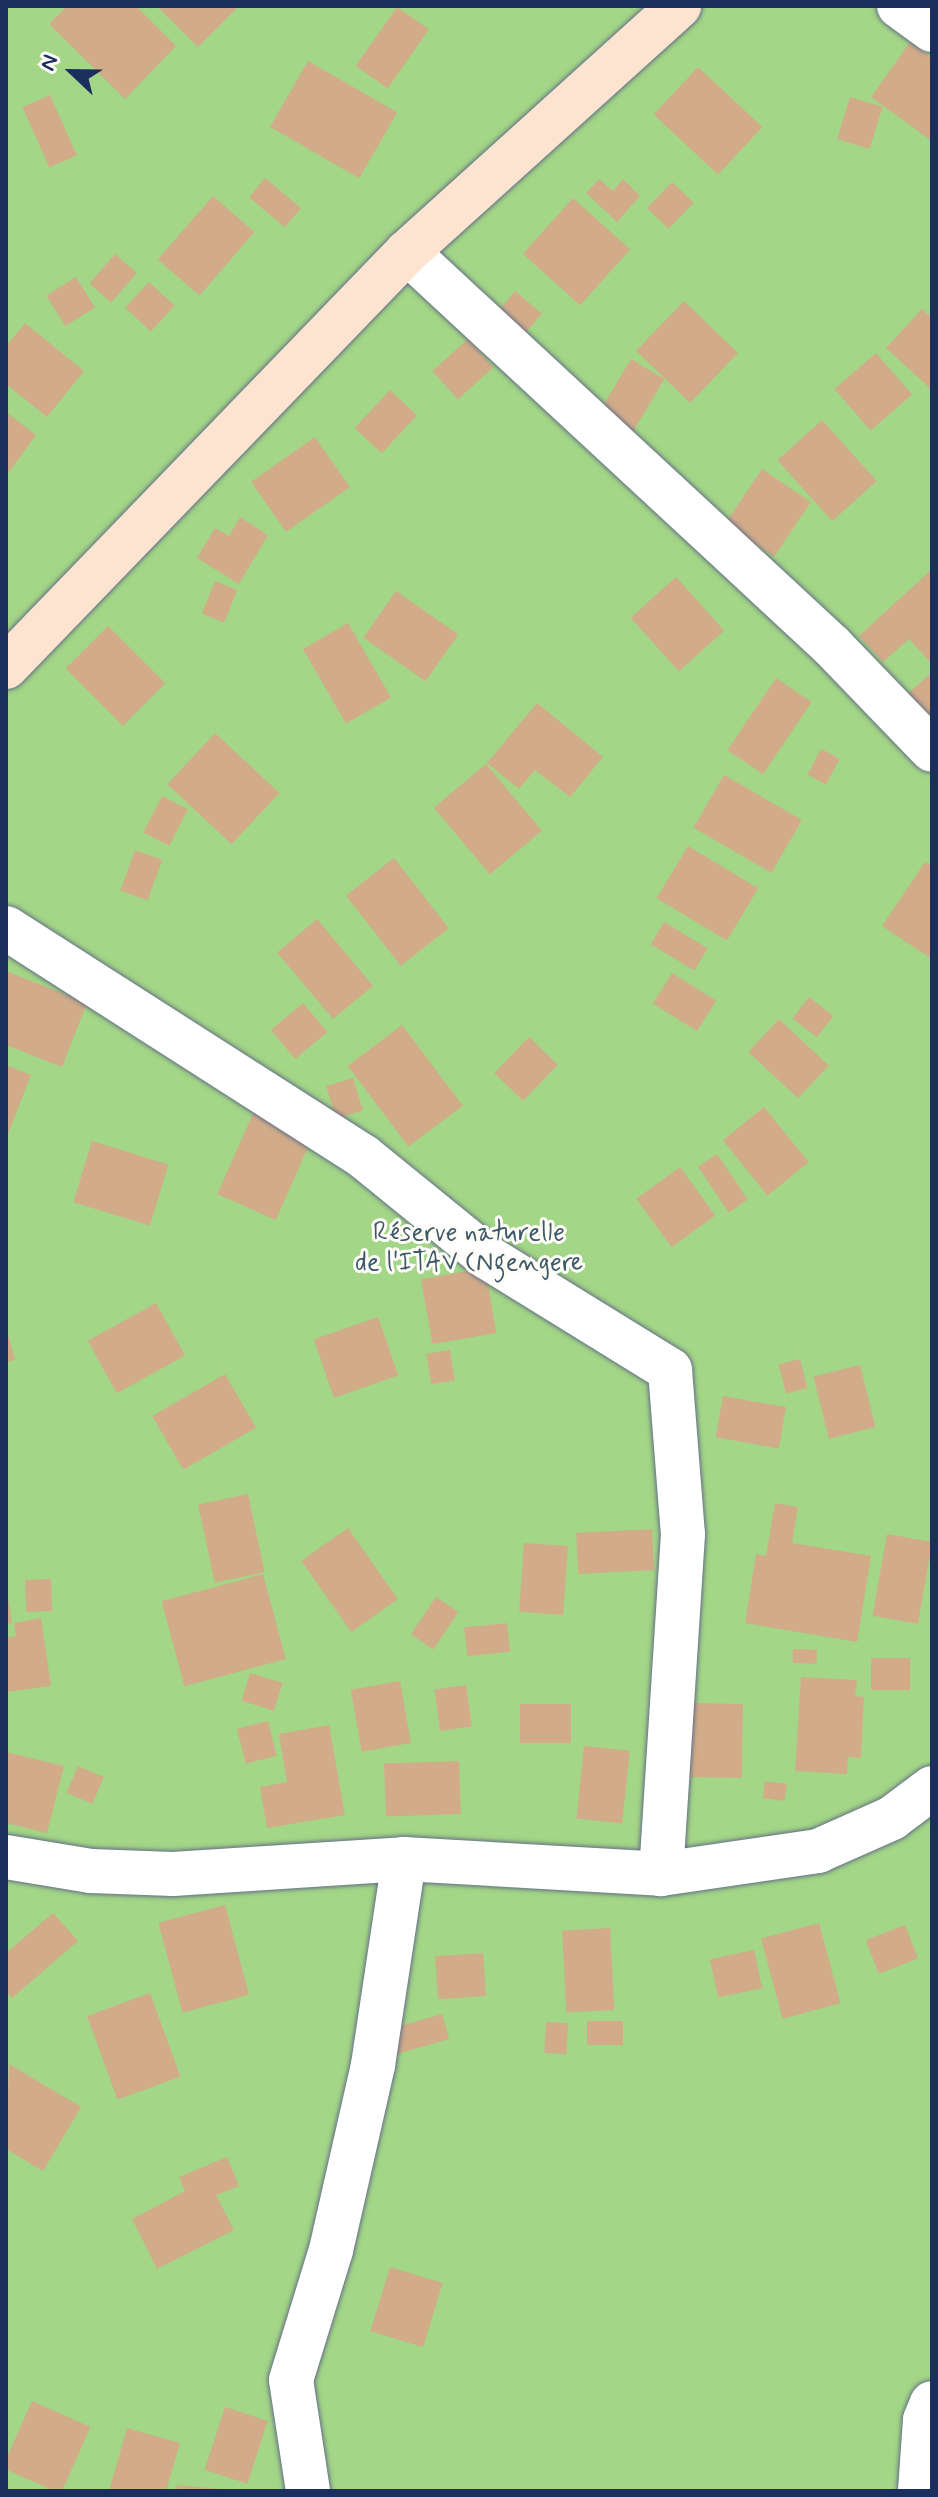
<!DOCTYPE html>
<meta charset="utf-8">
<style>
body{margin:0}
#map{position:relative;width:938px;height:2497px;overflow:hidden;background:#efe9cf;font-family:Mynerve,sans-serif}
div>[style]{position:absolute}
.green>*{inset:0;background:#a3d686;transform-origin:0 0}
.building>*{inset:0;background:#d2ac89;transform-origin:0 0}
.roads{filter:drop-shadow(0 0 2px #657086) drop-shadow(0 0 2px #657086)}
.street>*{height:44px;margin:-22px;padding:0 22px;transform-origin:22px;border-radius:22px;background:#fff}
.secondary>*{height:44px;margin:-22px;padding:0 22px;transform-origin:22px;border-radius:22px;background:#fde4d1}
span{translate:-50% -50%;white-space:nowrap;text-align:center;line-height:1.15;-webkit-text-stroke:6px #fdfcf7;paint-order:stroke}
.park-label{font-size:26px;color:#3d5968}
.frame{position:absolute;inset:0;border:8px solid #1b2f5e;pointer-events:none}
.north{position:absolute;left:32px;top:32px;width:80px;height:80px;-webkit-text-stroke:6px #fdfcf7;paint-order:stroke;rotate:292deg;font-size:22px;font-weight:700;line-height:32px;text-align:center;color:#1b2f5e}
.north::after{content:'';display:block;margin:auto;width:28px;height:36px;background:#1b2f5e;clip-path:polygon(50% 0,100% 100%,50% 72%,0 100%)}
</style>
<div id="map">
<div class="green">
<i style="left:6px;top:6px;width:926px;height:2485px"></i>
</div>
<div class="building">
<i style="clip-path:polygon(67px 6px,136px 6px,176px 46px,125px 99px,49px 24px)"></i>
<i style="clip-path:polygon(157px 6px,239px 6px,198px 47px)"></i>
<i style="left:397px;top:7px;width:39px;height:72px;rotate:35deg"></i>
<i style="clip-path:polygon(910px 42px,932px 58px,932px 141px,871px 97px)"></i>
<i style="left:308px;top:61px;width:103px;height:76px;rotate:30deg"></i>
<i style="left:698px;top:67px;width:88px;height:65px;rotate:43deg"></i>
<i style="left:50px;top:95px;width:66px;height:30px;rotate:66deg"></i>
<i style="left:850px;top:97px;width:34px;height:44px;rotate:17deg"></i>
<i style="left:265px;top:178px;width:47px;height:25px;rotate:40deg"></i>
<i style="clip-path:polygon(599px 179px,613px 191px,623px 179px,640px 196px,617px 222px,586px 193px)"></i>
<i style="left:672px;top:182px;width:30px;height:36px;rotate:44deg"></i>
<i style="left:213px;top:196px;width:55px;height:84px;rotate:41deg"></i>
<i style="left:573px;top:198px;width:77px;height:75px;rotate:42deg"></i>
<i style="left:115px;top:254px;width:29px;height:39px;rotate:41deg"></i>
<i style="left:76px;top:277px;width:36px;height:35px;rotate:58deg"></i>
<i style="left:149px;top:282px;width:35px;height:35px;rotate:43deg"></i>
<i style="left:515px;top:291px;width:35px;height:34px;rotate:40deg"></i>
<i style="left:684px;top:301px;width:75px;height:69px;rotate:44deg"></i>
<i style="clip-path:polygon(922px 309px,932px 318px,932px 390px,886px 348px)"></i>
<i style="clip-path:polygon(25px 323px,84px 371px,47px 417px,6px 384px,6px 346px)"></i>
<i style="left:468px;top:339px;width:38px;height:48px;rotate:48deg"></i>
<i style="left:876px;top:353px;width:55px;height:55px;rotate:49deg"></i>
<i style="left:631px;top:359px;width:39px;height:60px;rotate:31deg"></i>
<i style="left:390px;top:390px;width:37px;height:52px;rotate:43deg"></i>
<i style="clip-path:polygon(6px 412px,36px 435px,6px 476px)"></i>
<i style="left:822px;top:420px;width:82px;height:60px;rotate:48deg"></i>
<i style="left:315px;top:437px;width:61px;height:78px;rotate:55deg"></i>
<i style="left:762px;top:469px;width:59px;height:66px;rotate:34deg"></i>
<i style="clip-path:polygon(240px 517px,268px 535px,239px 584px,197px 558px,215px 528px,229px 536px)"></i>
<i style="clip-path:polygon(932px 569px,932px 664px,909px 639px,883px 662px,859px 636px)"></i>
<i style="left:676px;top:577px;width:72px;height:61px;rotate:48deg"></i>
<i style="left:215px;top:581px;width:24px;height:35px;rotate:22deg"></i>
<i style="left:396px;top:591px;width:76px;height:57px;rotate:35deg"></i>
<i style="left:348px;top:623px;width:86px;height:52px;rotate:60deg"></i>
<i style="left:108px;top:626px;width:81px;height:60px;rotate:45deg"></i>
<i style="clip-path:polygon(932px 672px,932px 711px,921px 721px,902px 699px)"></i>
<i style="left:776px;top:678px;width:43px;height:87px;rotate:34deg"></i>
<i style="clip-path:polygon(537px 703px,603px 757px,570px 797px,535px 770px,519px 789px,487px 763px)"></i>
<i style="left:215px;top:733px;width:88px;height:70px;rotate:43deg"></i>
<i style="left:821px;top:749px;width:21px;height:29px;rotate:28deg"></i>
<i style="left:486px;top:764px;width:87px;height:68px;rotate:50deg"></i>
<i style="left:724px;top:775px;width:90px;height:61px;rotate:30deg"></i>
<i style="left:162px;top:796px;width:29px;height:41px;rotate:27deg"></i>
<i style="left:688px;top:846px;width:82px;height:61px;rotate:31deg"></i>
<i style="left:135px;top:850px;width:29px;height:43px;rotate:20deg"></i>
<i style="left:394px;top:858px;width:89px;height:61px;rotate:52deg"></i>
<i style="clip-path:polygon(925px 862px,932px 866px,932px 959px,882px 926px)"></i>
<i style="left:317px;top:919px;width:87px;height:52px;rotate:50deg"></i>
<i style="left:664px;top:922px;width:51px;height:26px;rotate:31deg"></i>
<i style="clip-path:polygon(6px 971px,87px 1003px,62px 1067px,6px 1045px)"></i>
<i style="left:672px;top:973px;width:52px;height:36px;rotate:32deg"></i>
<i style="left:809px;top:997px;width:31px;height:27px;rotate:38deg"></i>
<i style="left:303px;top:1003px;width:38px;height:42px;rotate:50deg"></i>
<i style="left:779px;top:1019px;width:68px;height:45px;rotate:43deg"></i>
<i style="left:402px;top:1025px;width:101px;height:68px;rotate:53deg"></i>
<i style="left:529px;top:1037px;width:40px;height:50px;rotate:44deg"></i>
<i style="clip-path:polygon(6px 1065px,31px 1075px,6px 1139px)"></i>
<i style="left:353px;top:1078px;width:34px;height:28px;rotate:73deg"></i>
<i style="left:764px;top:1107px;width:71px;height:53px;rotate:51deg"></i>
<i style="left:255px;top:1109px;width:64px;height:93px;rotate:24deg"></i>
<i style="left:92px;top:1141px;width:80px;height:64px;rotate:17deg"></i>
<i style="left:717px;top:1154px;width:55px;height:23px;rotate:56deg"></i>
<i style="left:680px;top:1167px;width:60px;height:54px;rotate:54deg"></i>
<i style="left:485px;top:1268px;width:66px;height:65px;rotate:80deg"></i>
<i style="left:156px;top:1303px;width:60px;height:78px;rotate:61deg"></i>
<i style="left:378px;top:1317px;width:62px;height:68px;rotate:71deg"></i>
<i style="clip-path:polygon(6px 1327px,15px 1360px,6px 1362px)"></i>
<i style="left:450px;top:1350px;width:31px;height:24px;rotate:81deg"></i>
<i style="left:800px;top:1359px;width:30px;height:22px;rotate:76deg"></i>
<i style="left:860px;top:1365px;width:64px;height:48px;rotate:76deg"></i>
<i style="left:225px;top:1374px;width:62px;height:84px;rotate:60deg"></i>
<i style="left:723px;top:1396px;width:64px;height:42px;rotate:10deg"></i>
<i style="left:248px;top:1494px;width:80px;height:51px;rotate:78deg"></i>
<i style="clip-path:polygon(775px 1503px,798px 1507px,792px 1543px,871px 1556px,857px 1642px,745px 1623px,756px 1554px,766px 1556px)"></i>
<i style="left:348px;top:1528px;width:87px;height:57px;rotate:55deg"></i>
<i style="left:652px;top:1529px;width:41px;height:76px;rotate:87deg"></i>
<i style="left:887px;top:1534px;width:46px;height:83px;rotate:10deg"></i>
<i style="left:524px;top:1543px;width:44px;height:69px;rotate:4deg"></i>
<i style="left:263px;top:1574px;width:88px;height:105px;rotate:75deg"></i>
<i style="left:51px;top:1579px;width:32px;height:26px;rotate:88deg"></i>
<i style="clip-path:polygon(6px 1586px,12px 1623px,6px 1624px)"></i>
<i style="left:436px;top:1597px;width:27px;height:45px;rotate:34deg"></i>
<i style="clip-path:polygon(41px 1618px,51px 1686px,6px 1692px,6px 1638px,16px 1636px,14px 1623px)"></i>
<i style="left:507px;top:1623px;width:29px;height:43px;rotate:84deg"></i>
<i style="left:793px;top:1649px;width:24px;height:14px;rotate:2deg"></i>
<i style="left:910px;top:1658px;width:32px;height:39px;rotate:90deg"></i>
<i style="left:250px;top:1673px;width:34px;height:29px;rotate:17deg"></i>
<i style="clip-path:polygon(801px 1677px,857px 1680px,855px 1696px,864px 1697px,861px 1758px,848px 1757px,847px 1774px,795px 1771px)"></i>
<i style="left:400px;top:1681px;width:63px;height:50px;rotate:80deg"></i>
<i style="left:466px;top:1685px;width:42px;height:32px;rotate:82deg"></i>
<i style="left:688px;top:1703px;width:55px;height:74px;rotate:1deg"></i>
<i style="left:571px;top:1704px;width:39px;height:51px;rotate:90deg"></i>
<i style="left:268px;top:1721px;width:36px;height:32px;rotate:76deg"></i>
<i style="clip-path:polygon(329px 1725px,345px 1815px,267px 1828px,260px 1787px,287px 1782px,279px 1734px)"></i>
<i style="left:584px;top:1746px;width:46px;height:73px;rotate:6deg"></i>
<i style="clip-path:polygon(6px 1752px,64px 1766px,47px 1833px,6px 1823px)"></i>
<i style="left:459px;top:1761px;width:53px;height:75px;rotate:88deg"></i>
<i style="left:78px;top:1766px;width:28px;height:29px;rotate:23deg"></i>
<i style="left:765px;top:1781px;width:22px;height:17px;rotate:8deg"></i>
<i style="left:225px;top:1905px;width:93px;height:69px;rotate:75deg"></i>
<i style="clip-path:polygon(53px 1913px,78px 1941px,12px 1998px,6px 1991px,6px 1953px)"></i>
<i style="left:819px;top:1923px;width:83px;height:60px;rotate:75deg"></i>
<i style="left:905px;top:1925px;width:36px;height:42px;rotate:69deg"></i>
<i style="left:610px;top:1928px;width:82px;height:48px;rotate:87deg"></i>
<i style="left:754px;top:1950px;width:39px;height:45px;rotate:78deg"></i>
<i style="left:483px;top:1953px;width:43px;height:48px;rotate:86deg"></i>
<i style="left:150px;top:1993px;width:89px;height:67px;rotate:70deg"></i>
<i style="left:442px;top:2014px;width:26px;height:56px;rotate:74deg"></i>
<i style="left:587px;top:2021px;width:36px;height:24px"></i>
<i style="left:546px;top:2022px;width:22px;height:31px;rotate:3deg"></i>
<i style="clip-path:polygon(9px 2064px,81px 2107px,43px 2171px,6px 2149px)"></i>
<i style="clip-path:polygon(227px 2157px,239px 2186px,216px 2195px,234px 2230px,157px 2269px,132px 2219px,185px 2191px,179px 2177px)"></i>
<i style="left:390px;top:2267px;width:55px;height:67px;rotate:17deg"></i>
<i style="left:32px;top:2401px;width:64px;height:73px;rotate:24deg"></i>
<i style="left:225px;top:2407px;width:45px;height:66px;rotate:18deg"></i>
<i style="clip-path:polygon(127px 2428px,180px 2443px,166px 2491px,109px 2491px)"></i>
<i style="clip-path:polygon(177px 2485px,222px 2489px,222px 2491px,176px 2491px)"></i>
</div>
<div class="roads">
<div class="street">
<i style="left:899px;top:6px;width:41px;rotate:36deg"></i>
<i style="left:407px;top:252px;width:580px;rotate:42.83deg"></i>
<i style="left:832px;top:646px;width:144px;rotate:46.1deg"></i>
<i style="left:6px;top:928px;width:425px;rotate:32.6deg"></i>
<i style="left:364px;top:1157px;width:159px;rotate:39.1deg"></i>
<i style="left:487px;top:1257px;width:215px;rotate:31.7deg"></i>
<i style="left:670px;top:1370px;width:165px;rotate:85.5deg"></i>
<i style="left:683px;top:1534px;width:341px;rotate:93.7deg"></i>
<i style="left:6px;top:1857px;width:86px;rotate:9.4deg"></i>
<i style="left:91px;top:1871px;width:82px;rotate:2.1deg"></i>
<i style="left:173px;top:1874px;width:231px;rotate:-3.7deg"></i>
<i style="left:404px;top:1859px;width:257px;rotate:3.3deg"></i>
<i style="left:661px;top:1874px;width:159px;rotate:-8.3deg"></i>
<i style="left:818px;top:1851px;width:81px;rotate:-24deg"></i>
<i style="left:892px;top:1818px;width:50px;rotate:-36.9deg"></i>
<i style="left:308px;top:2491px;width:112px;rotate:-98.7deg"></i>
<i style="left:291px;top:2380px;width:136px;rotate:-72.9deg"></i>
<i style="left:331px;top:2250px;width:190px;rotate:-77.2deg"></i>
<i style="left:373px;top:2065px;width:208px;rotate:-81.4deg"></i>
<i style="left:920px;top:2491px;width:71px;rotate:-86deg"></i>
<i style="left:925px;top:2420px;width:18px;rotate:-68deg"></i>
</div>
<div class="secondary">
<i style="left:6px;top:667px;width:577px;rotate:-45.98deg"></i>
<i style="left:407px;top:252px;width:367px;rotate:-42.1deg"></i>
</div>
</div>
<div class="park-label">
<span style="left:469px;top:1249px">Réserve naturelle<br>de l'ITAV (Ngengere</span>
</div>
<div class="frame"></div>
<div class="north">N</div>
</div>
